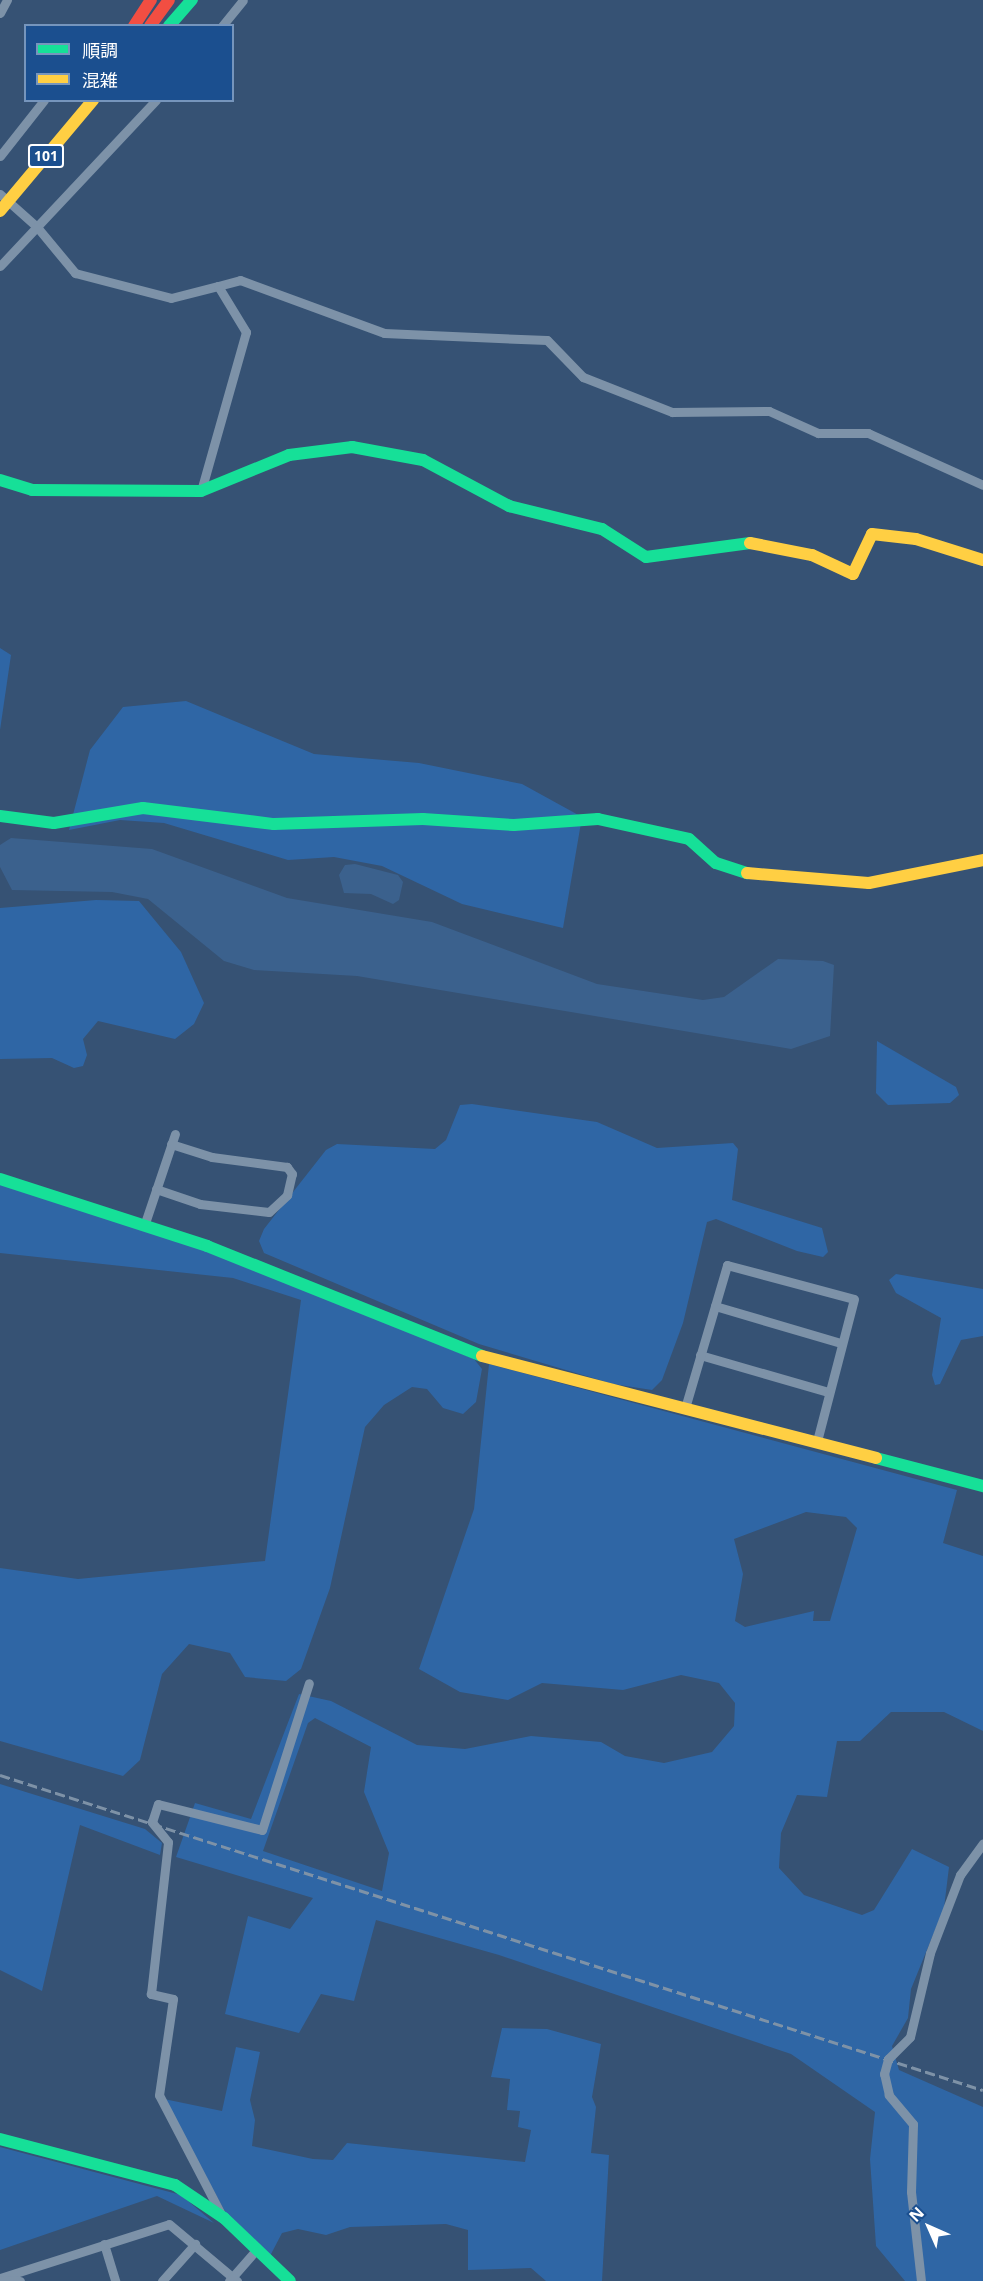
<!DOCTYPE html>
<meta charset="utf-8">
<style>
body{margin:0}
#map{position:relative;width:983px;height:2281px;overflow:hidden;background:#365274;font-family:"Noto Sans","Noto Sans JP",sans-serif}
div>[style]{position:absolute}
.green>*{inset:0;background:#2f66a5}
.water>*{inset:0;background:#3b618d}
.street>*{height:9px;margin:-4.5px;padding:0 4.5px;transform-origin:4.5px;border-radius:4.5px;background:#7d92a8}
.fast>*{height:12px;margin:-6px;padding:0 6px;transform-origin:6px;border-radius:6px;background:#16e098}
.slow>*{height:12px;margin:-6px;padding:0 6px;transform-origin:6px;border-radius:6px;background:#ffcf43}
.jam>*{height:12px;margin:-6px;padding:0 6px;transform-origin:6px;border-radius:6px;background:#f24e42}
.rail>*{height:3px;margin-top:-1.5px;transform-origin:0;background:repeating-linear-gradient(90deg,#7e92a7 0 10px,transparent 0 14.5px)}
span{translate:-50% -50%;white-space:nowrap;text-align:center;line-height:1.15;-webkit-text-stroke:4.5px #1b4f8f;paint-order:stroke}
.shield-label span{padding:2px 4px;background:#1b4f8f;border:2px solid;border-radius:4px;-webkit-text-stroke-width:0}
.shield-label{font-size:14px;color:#fff;font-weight:700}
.legend{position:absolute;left:24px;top:24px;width:210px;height:78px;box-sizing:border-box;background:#1b4f8f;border:2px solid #7695bc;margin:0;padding:8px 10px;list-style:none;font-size:18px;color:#fff}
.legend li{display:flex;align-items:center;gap:12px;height:30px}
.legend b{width:30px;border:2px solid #7695bc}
.north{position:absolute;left:899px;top:2197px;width:60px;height:60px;-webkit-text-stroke:4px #1b4f8f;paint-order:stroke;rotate:315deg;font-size:16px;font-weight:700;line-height:24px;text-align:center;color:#fff}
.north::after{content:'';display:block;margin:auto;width:21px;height:27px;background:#fff;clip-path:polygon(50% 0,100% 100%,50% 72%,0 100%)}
</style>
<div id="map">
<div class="green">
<i style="clip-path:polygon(0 648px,11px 655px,0 730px)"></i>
<i style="clip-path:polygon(186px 701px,314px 754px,419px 763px,522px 784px,582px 817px,563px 928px,462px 904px,382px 866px,334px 857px,288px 860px,164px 823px,120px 820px,69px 830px,90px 750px,123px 707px)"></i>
<i style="clip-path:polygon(96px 900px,139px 901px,181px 952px,204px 1003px,194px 1024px,175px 1039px,98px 1021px,83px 1039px,87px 1055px,83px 1066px,74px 1068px,52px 1058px,0 1059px,0 908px)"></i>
<i style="clip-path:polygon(877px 1041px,956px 1087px,959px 1095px,950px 1103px,888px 1105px,876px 1093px)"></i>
<i style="clip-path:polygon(472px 1104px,597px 1122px,657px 1148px,733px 1143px,738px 1149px,732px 1200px,822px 1228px,828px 1252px,823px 1257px,797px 1251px,716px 1219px,707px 1222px,683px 1323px,662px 1380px,652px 1390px,613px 1384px,479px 1344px,264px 1253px,259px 1241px,264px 1229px,326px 1150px,337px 1144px,435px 1149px,446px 1140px,460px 1105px)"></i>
<i style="clip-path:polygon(0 1184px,138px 1226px,289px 1282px,474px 1359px,482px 1369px,476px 1402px,463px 1414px,443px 1408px,427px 1389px,412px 1387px,384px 1405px,365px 1427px,330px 1588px,301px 1669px,286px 1681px,245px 1677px,230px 1653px,189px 1644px,162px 1674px,140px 1760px,123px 1776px,0 1741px,0 1568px,78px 1579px,265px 1561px,301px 1300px,233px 1278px,0 1253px)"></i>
<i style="clip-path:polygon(896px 1274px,983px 1289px,983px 1336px,961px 1340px,940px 1384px,935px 1385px,932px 1375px,941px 1318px,896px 1293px,889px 1280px)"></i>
<i style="clip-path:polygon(evenodd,489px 1364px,957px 1490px,943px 1543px,983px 1556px,983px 1731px,944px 1712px,891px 1712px,860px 1741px,837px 1741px,827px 1797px,797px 1795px,781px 1833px,779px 1868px,804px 1895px,862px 1915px,874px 1910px,912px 1849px,949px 1867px,944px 1908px,911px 1989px,908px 2018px,892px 2046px,899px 2070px,983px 2107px,983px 2281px,905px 2281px,876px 2246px,870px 2159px,875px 2112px,791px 2054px,499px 1955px,376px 1920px,354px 2001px,321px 1994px,299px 2033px,225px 2014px,248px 1916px,290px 1929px,313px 1898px,176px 1857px,195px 1803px,251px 1819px,299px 1694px,331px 1701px,417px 1745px,465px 1749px,531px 1736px,601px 1742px,625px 1756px,664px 1763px,712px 1752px,734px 1726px,735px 1703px,719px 1683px,681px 1675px,623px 1690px,542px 1683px,508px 1700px,460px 1692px,419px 1669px,474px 1509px,489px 1364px,806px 1512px,846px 1517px,857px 1528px,830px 1621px,813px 1621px,814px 1611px,745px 1627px,735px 1621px,743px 1574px,734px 1539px,806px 1512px,489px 1364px,315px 1718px,371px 1747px,364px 1792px,389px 1853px,382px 1891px,263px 1851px,308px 1723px,315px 1718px)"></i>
<i style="clip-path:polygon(0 1784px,145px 1829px,162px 1843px,160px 1855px,80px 1825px,42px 1991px,0 1970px)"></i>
<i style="clip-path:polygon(502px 2028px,547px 2029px,601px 2044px,592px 2097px,596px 2107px,591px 2153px,609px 2155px,602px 2281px,546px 2281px,531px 2268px,468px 2270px,468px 2230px,446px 2224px,350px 2227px,326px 2235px,298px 2229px,282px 2233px,270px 2256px,228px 2217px,164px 2099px,222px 2111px,236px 2047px,260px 2052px,250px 2100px,255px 2120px,252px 2146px,313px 2159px,333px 2160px,347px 2143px,525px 2162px,531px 2130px,518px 2127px,520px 2111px,507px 2110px,510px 2079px,491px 2077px)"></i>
<i style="clip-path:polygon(0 2147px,181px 2195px,214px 2223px,157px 2196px,0 2250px)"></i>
</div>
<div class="water">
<i style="clip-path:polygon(11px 838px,152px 849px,287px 898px,432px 922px,597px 984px,703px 1000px,724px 997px,778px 959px,823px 961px,834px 965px,830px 1036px,791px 1049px,357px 976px,254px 970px,224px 961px,148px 899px,112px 892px,12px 890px,0 867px,0 845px)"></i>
<i style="clip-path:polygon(355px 864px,398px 875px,403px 882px,399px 900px,393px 904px,371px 894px,344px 893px,339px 875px,345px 865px)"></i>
</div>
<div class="street">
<i style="left:0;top:13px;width:15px;rotate:-62deg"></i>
<i style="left:222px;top:26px;width:33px;rotate:-51deg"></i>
<i style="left:0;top:156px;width:71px;rotate:-51.8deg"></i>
<i style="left:0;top:194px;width:50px;rotate:41.7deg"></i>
<i style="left:37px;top:227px;width:60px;rotate:50.4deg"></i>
<i style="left:75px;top:273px;width:99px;rotate:14.6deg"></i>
<i style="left:171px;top:298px;width:49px;rotate:-14.3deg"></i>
<i style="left:218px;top:286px;width:54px;rotate:58.7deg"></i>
<i style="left:246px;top:332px;width:165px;rotate:105.8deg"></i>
<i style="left:0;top:266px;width:228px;rotate:-46.8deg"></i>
<i style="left:218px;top:286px;width:23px;rotate:-15deg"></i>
<i style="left:240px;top:280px;width:153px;rotate:20.2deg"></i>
<i style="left:384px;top:333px;width:163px;rotate:2.5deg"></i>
<i style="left:547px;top:340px;width:52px;rotate:45.8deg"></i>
<i style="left:583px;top:377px;width:96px;rotate:21.5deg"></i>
<i style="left:672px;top:412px;width:97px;rotate:-0.6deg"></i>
<i style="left:769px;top:411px;width:54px;rotate:24.2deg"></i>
<i style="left:818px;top:433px;width:50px"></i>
<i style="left:868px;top:433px;width:126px;rotate:24.3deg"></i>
<i style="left:156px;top:1189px;width:46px;rotate:18.8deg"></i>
<i style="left:200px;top:1204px;width:69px;rotate:6.6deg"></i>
<i style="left:269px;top:1212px;width:25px;rotate:-43deg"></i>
<i style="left:287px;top:1195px;width:22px;rotate:-77deg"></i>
<i style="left:292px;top:1174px;width:9px;rotate:-126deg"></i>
<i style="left:287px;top:1167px;width:76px;rotate:-172.4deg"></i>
<i style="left:212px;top:1157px;width:43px;rotate:-162.4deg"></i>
<i style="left:145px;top:1223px;width:94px;rotate:-71.4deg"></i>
<i style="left:715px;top:1306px;width:131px;rotate:16.4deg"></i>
<i style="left:700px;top:1355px;width:133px;rotate:16.1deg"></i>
<i style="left:685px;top:1408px;width:149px;rotate:-73.6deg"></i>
<i style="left:727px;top:1265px;width:131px;rotate:15deg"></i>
<i style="left:854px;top:1299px;width:147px;rotate:104.6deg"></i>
<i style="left:222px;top:2216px;width:136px;rotate:-117.5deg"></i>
<i style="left:159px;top:2095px;width:97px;rotate:-81.7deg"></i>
<i style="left:173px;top:1999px;width:23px;rotate:-167deg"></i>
<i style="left:151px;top:1994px;width:153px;rotate:-83.6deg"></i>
<i style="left:168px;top:1842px;width:26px;rotate:-129deg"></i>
<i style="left:152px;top:1822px;width:19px;rotate:-72deg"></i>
<i style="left:158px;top:1804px;width:107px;rotate:14deg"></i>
<i style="left:262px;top:1830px;width:154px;rotate:-72.3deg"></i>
<i style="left:104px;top:2244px;width:39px;rotate:73deg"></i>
<i style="left:0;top:2278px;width:177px;rotate:-17.7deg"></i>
<i style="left:169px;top:2224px;width:89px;rotate:40deg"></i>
<i style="left:2px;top:2280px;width:18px;rotate:3deg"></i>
<i style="left:162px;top:2281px;width:50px;rotate:-48.3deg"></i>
<i style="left:229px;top:2281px;width:41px;rotate:-48.9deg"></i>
<i style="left:921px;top:2281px;width:90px;rotate:-96.4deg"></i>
<i style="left:911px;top:2192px;width:68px;rotate:-88.3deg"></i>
<i style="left:913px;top:2124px;width:38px;rotate:-130deg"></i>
<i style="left:889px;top:2095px;width:22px;rotate:-103deg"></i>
<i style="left:884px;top:2074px;width:16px;rotate:-75deg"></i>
<i style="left:888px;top:2059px;width:31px;rotate:-45deg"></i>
<i style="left:910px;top:2037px;width:86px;rotate:-76.6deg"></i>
<i style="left:930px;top:1953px;width:84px;rotate:-69deg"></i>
<i style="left:960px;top:1875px;width:39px;rotate:-54deg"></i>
</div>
<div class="fast">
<i style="left:169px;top:26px;width:35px;rotate:-49deg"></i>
<i style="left:0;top:480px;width:34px;rotate:17deg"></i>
<i style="left:32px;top:490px;width:169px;rotate:0.3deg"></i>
<i style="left:201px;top:491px;width:95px;rotate:-22.2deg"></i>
<i style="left:289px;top:455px;width:64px;rotate:-7.2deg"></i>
<i style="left:352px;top:447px;width:72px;rotate:10.4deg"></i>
<i style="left:423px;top:460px;width:98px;rotate:28.1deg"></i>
<i style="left:509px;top:506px;width:96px;rotate:13.9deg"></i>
<i style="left:602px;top:529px;width:52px;rotate:32.5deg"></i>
<i style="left:646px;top:557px;width:105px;rotate:-7.7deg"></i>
<i style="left:0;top:816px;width:54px;rotate:7.4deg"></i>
<i style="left:54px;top:823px;width:90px;rotate:-9.6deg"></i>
<i style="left:143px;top:808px;width:132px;rotate:7deg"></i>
<i style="left:274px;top:824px;width:149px;rotate:-1.9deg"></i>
<i style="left:423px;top:819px;width:91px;rotate:3.8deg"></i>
<i style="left:514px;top:825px;width:84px;rotate:-4.1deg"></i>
<i style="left:598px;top:819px;width:93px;rotate:12.4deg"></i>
<i style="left:689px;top:839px;width:36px;rotate:42deg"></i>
<i style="left:716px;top:863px;width:33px;rotate:18deg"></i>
<i style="left:0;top:1179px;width:218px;rotate:17.9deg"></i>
<i style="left:207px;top:1246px;width:296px;rotate:21.8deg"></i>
<i style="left:876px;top:1458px;width:111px;rotate:14.7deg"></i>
<i style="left:0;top:2139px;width:181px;rotate:14.7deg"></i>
<i style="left:175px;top:2185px;width:59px;rotate:34deg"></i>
<i style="left:224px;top:2218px;width:91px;rotate:43.7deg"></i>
</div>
<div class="slow">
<i style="left:0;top:211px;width:145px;rotate:-50deg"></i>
<i style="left:750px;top:543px;width:63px;rotate:11deg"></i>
<i style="left:812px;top:555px;width:45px;rotate:24.9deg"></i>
<i style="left:853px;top:574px;width:44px;rotate:-64.6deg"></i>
<i style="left:872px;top:534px;width:44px;rotate:6.5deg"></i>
<i style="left:916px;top:539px;width:70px;rotate:17.4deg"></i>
<i style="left:747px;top:873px;width:122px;rotate:4.7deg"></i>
<i style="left:869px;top:883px;width:116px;rotate:-11.4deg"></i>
<i style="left:482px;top:1356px;width:407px;rotate:14.5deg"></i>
</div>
<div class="jam">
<i style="left:134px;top:26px;width:31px;rotate:-57deg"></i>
<i style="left:150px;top:26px;width:32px;rotate:-54deg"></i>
</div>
<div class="rail">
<i style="left:0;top:1775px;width:1032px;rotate:17.77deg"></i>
</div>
<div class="shield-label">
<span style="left:46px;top:156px">101</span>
</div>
<ul class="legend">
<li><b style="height:8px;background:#16e098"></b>順調</li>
<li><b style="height:8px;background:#ffcf43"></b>混雑</li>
</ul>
<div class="north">N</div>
</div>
